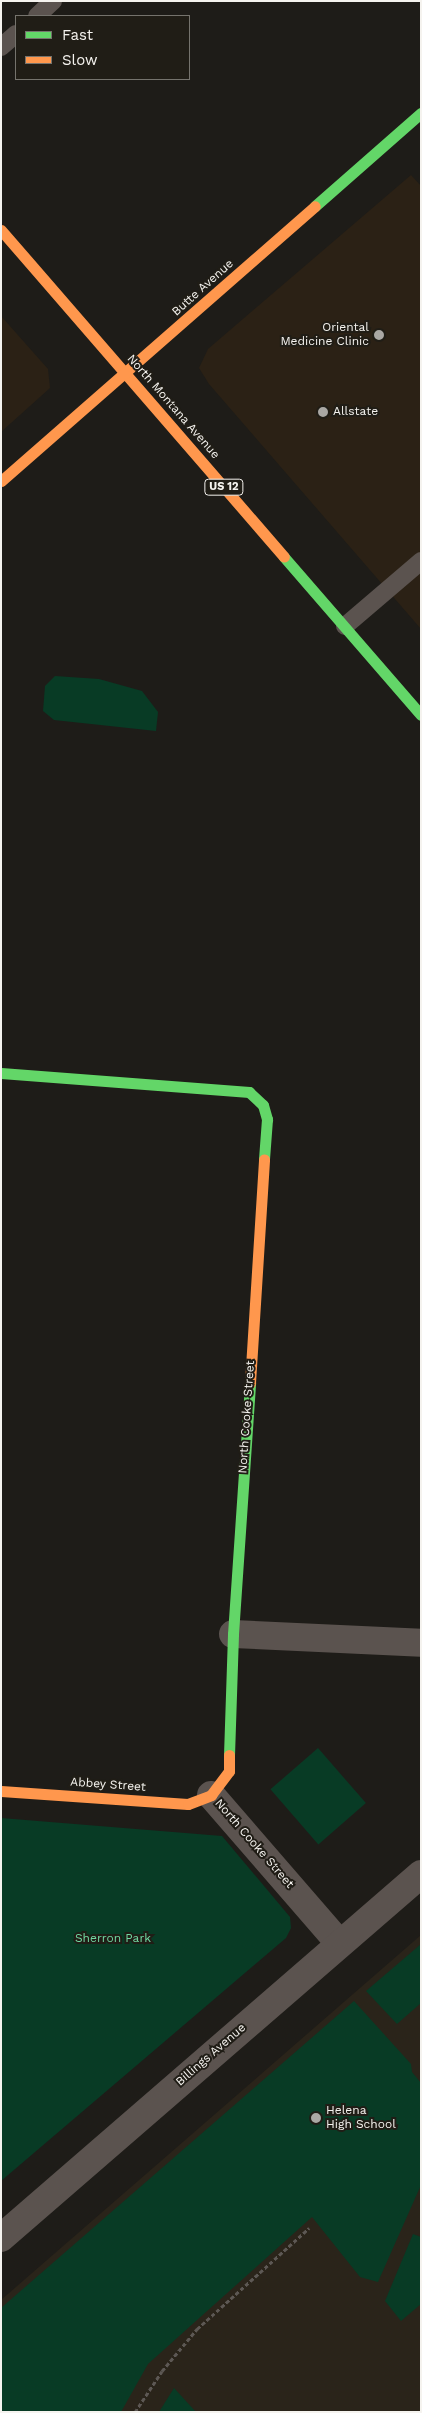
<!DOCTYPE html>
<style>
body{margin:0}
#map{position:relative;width:422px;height:2413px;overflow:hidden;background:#1e1c18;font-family:"Work Sans",sans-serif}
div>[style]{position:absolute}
.commercial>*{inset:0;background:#2b2115}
.built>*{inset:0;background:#2a241a}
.green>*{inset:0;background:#083b25;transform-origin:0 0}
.path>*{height:3px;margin-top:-1.5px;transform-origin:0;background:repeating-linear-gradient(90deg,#5d5854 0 4px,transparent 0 6.5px)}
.lane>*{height:18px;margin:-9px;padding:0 9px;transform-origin:9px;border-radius:9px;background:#5b534f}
.street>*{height:28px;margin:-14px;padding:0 14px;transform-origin:14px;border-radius:14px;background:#5b534f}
.fast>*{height:11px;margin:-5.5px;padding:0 5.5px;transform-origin:5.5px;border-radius:5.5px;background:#63d668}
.slow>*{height:11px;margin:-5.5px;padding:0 5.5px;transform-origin:5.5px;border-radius:5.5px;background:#ff974d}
.dots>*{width:14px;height:14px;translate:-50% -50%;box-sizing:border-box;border:2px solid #201d16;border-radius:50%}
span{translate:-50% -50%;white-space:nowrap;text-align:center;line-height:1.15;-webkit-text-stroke:4px #201d16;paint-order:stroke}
.shield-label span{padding:1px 4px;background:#201d16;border:1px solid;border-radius:4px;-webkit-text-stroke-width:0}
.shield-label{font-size:11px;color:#f5f3ef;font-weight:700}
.street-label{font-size:12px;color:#f5f3ef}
.poi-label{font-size:12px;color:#f5f3ef}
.right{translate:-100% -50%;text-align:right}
.left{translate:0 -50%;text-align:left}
.park-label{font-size:12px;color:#71d8a2}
.frame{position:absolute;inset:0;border:2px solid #f5f3ef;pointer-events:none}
.legend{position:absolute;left:15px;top:15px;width:175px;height:65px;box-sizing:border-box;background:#201d16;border:1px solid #75736d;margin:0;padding:6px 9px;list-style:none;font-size:15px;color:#f5f3ef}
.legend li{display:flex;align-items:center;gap:10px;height:25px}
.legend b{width:25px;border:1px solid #75736d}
</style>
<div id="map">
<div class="commercial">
<i style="clip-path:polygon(411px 175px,421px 186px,421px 629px,209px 384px,199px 368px,208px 349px)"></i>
<i style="clip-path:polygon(1px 316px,48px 369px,50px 388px,1px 432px)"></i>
</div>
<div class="built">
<i style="clip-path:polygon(421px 1935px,421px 2412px,1px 2412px,1px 2300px)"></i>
</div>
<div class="green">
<i style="clip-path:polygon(55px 676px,99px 679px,142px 691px,158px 712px,156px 731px,54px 720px,43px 711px,45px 686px)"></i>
<i style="left:318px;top:1748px;width:73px;height:63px;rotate:49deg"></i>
<i style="clip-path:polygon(1px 1818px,222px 1836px,290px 1917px,291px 1928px,286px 1938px,1px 2181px)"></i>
<i style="clip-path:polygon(421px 1944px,421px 2003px,397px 2024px,366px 1991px)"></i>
<i style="clip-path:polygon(354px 2001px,411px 2064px,412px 2072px,421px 2083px,421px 2185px,378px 2282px,360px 2277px,312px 2217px,148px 2364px,121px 2412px,1px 2412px,1px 2308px)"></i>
<i style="clip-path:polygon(413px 2234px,421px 2237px,421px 2304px,401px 2321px,385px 2301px)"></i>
<i style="clip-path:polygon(174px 2388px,196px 2412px,159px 2412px)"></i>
</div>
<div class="path">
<i style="left:135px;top:2412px;width:49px;rotate:-56.6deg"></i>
<i style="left:162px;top:2371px;width:55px;rotate:-50.2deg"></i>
<i style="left:197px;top:2329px;width:151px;rotate:-42deg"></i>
</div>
<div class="lane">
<i style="left:37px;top:16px;width:22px;rotate:-43deg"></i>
<i style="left:1px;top:47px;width:20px;rotate:-41deg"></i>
<i style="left:345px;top:626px;width:100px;rotate:-40.5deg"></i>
</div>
<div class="street">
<i style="left:233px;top:1634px;width:188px;rotate:2.7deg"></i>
<i style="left:211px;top:1795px;width:196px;rotate:49.1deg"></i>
<i style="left:1px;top:2238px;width:556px;rotate:-40.91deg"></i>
</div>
<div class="fast">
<i style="left:315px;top:206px;width:141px;rotate:-41.3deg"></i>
<i style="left:284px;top:557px;width:209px;rotate:49.1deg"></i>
<i style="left:1px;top:1073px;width:249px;rotate:4.4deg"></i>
<i style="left:249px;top:1092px;width:19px;rotate:43deg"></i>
<i style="left:263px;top:1105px;width:15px;rotate:74deg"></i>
<i style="left:267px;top:1119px;width:40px;rotate:94.3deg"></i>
<i style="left:229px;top:1755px;width:121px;rotate:-88.1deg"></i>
<i style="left:233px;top:1634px;width:252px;rotate:-86.1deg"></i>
</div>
<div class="slow">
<i style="left:1px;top:230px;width:432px;rotate:49.1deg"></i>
<i style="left:1px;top:481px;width:417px;rotate:-41.2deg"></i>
<i style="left:250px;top:1383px;width:224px;rotate:-86.4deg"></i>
<i style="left:1px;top:1791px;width:187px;rotate:4deg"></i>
<i style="left:188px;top:1804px;width:25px;rotate:-21deg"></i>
<i style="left:211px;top:1795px;width:30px;rotate:-53deg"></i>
<i style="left:229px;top:1771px;width:16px;rotate:-90deg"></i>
</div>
<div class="dots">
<i style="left:379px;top:335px;background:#aaa8a4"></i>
<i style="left:323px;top:412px;background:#aaa8a4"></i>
<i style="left:316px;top:2118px;background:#aaa8a4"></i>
</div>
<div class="shield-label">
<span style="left:224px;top:487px">US 12</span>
</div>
<div class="street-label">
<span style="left:203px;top:288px;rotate:-42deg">Butte Avenue</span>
<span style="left:173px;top:407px;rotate:49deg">North Montana Avenue</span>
<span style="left:247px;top:1417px;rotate:-86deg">North Cooke Street</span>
<span style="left:108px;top:1785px;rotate:4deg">Abbey Street</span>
<span style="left:254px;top:1844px;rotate:49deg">North Cooke Street</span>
<span style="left:211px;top:2055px;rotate:-41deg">Billings Avenue</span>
</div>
<div class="poi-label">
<span class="right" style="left:369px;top:335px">Oriental<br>Medicine Clinic</span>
<span class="left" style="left:333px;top:412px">Allstate</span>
<span class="left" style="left:326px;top:2118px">Helena<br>High School</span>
</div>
<div class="park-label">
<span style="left:113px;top:1939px">Sherron Park</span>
</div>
<div class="frame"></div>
<ul class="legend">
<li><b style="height:6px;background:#63d668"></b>Fast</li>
<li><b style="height:6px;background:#ff974d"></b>Slow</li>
</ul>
</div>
